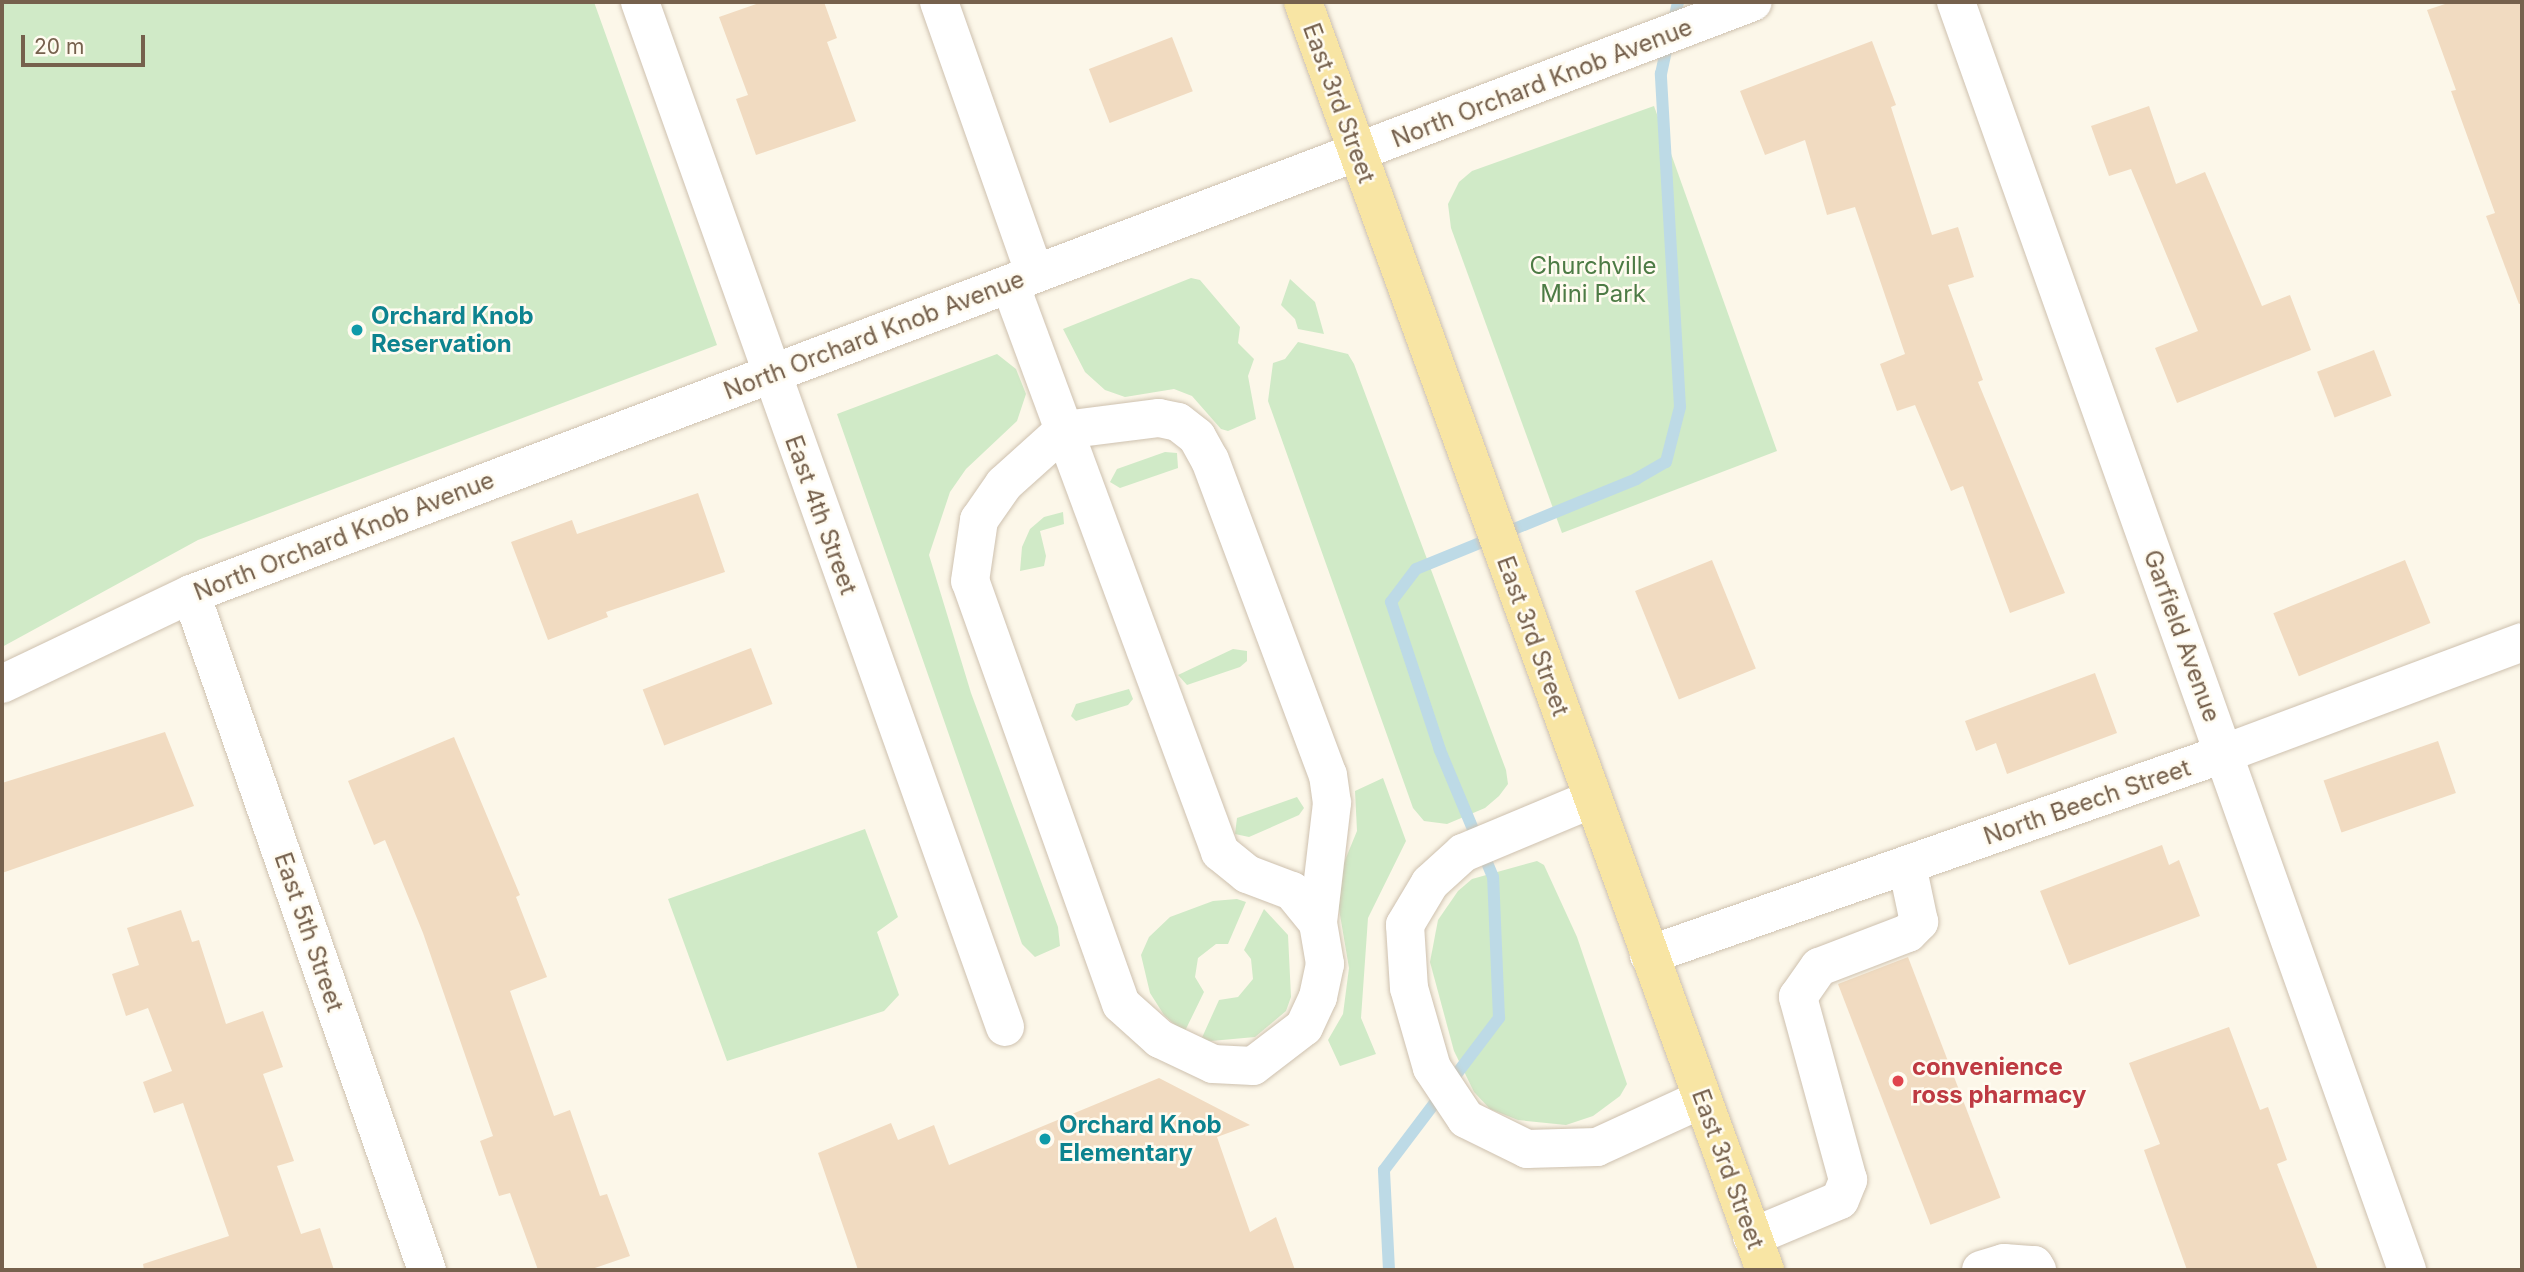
<!DOCTYPE html>
<style>
body{margin:0}
#map{position:relative;width:2524px;height:1272px;overflow:hidden;background:#fcf7e9;font-family:Inter,sans-serif}
div>[style]{position:absolute}
.green>*{inset:0;background:#d0eac7}
.stream>*{height:12px;margin:-6px;padding:0 6px;transform-origin:6px;border-radius:6px;background:#bddae6}
.building>*{inset:0;background:#f1dbc1;transform-origin:0 0}
.roads{filter:drop-shadow(0 0 2px #cec1af) drop-shadow(0 0 2px #cec1af)}
.minor>*{height:38px;margin:-19px;padding:0 19px;transform-origin:19px;border-radius:19px;background:#fff}
.major>*{height:38px;margin:-19px;padding:0 19px;transform-origin:19px;border-radius:19px;background:#f8e5a4}
.dots>*{width:19px;height:19px;translate:-50% -50%;box-sizing:border-box;border:4px solid #fffbf0;border-radius:50%}
span{translate:-50% -50%;white-space:nowrap;text-align:center;line-height:1.15;-webkit-text-stroke:5px #fffbf0;paint-order:stroke}
.street-label{font-size:24px;color:#76614d}
.park-label{font-size:24px;color:#4d7b45}
.culture-label{font-size:24px;color:#0d838f;font-weight:700}
.left{translate:0 -50%;text-align:left}
.health-label{font-size:24px;color:#be3a42;font-weight:700}
.frame{position:absolute;inset:0;border:4px solid #76614d;pointer-events:none}
.scale{position:absolute;left:21px;top:35px;width:124px;height:32px;box-sizing:border-box;border:4px solid #76614d;border-top:0;padding-left:9px;font-size:21px;line-height:24px;white-space:nowrap;color:#76614d;-webkit-text-stroke:5px #fffbf0;paint-order:stroke}
</style>
<div id="map">
<div class="green">
<i style="clip-path:polygon(2px 2px,594px 2px,717px 345px,198px 540px,2px 647px)"></i>
<i style="clip-path:polygon(1654px 106px,1777px 451px,1562px 533px,1451px 228px,1448px 204px,1459px 182px,1472px 171px)"></i>
<i style="clip-path:polygon(1191px 278px,1200px 280px,1240px 327px,1238px 343px,1254px 359px,1248px 376px,1256px 419px,1228px 431px,1221px 429px,1192px 396px,1174px 389px,1125px 397px,1105px 390px,1085px 372px,1063px 329px)"></i>
<i style="clip-path:polygon(1290px 279px,1315px 302px,1324px 334px,1298px 329px,1295px 319px,1281px 305px)"></i>
<i style="clip-path:polygon(1298px 342px,1348px 354px,1354px 364px,1506px 770px,1508px 784px,1499px 796px,1485px 808px,1447px 824px,1424px 821px,1413px 808px,1268px 401px,1273px 363px,1285px 359px)"></i>
<i style="clip-path:polygon(997px 354px,1016px 369px,1026px 394px,1017px 421px,966px 469px,950px 492px,929px 555px,971px 693px,1058px 927px,1060px 946px,1035px 957px,1022px 944px,837px 414px)"></i>
<i style="clip-path:polygon(1165px 452px,1177px 453px,1178px 468px,1120px 488px,1110px 482px,1117px 469px)"></i>
<i style="clip-path:polygon(1063px 512px,1064px 524px,1040px 531px,1046px 556px,1044px 566px,1020px 571px,1022px 547px,1030px 529px,1044px 517px)"></i>
<i style="clip-path:polygon(1233px 649px,1247px 651px,1247px 661px,1240px 667px,1187px 685px,1178px 675px)"></i>
<i style="clip-path:polygon(1129px 689px,1133px 699px,1128px 705px,1076px 721px,1071px 716px,1076px 704px)"></i>
<i style="clip-path:polygon(1383px 778px,1406px 841px,1368px 918px,1361px 1018px,1376px 1054px,1340px 1066px,1328px 1040px,1343px 1014px,1349px 968px,1338px 903px,1343px 865px,1357px 831px,1355px 791px)"></i>
<i style="clip-path:polygon(1297px 797px,1304px 808px,1299px 815px,1249px 837px,1235px 834px,1237px 818px)"></i>
<i style="clip-path:polygon(865px 829px,898px 917px,877px 932px,899px 995px,884px 1011px,727px 1061px,668px 899px)"></i>
<i style="clip-path:polygon(1537px 861px,1544px 865px,1577px 937px,1627px 1084px,1620px 1096px,1593px 1116px,1566px 1125px,1518px 1120px,1490px 1109px,1474px 1092px,1454px 1051px,1430px 962px,1438px 920px,1458px 891px,1472px 879px)"></i>
<i style="clip-path:polygon(1237px 899px,1246px 902px,1228px 944px,1216px 944px,1198px 958px,1195px 977px,1204px 992px,1184px 1033px,1164px 1015px,1150px 993px,1141px 955px,1149px 937px,1170px 917px,1213px 901px)"></i>
<i style="clip-path:polygon(1264px 909px,1288px 935px,1291px 997px,1286px 1011px,1255px 1037px,1200px 1042px,1219px 1000px,1238px 997px,1253px 979px,1251px 959px,1244px 950px)"></i>
</div>
<div class="stream">
<i style="left:1673px;top:24px;width:23px;rotate:-77deg"></i>
<i style="left:1389px;top:1270px;width:100px;rotate:-92.9deg"></i>
<i style="left:1384px;top:1170px;width:191px;rotate:-52.9deg"></i>
<i style="left:1499px;top:1018px;width:141px;rotate:-92.4deg"></i>
<i style="left:1493px;top:877px;width:138px;rotate:-112.7deg"></i>
<i style="left:1440px;top:750px;width:156px;rotate:-108.3deg"></i>
<i style="left:1391px;top:602px;width:41px;rotate:-52.9deg"></i>
<i style="left:1416px;top:569px;width:238px;rotate:-22.2deg"></i>
<i style="left:1636px;top:479px;width:34px;rotate:-30deg"></i>
<i style="left:1666px;top:462px;width:57px;rotate:-75.7deg"></i>
<i style="left:1680px;top:407px;width:334px;rotate:-93.3deg"></i>
<i style="left:1661px;top:74px;width:33px;rotate:-78deg"></i>
</div>
<div class="building">
<i style="clip-path:polygon(762px 2px,824px 2px,837px 38px,827px 42px,856px 121px,756px 155px,736px 99px,748px 95px,719px 17px)"></i>
<i style="clip-path:polygon(2451px 2px,2522px 2px,2522px 303px,2519px 304px,2486px 216px,2495px 213px,2451px 91px,2456px 90px,2427px 10px)"></i>
<i style="left:1172px;top:37px;width:58px;height:89px;rotate:69deg"></i>
<i style="clip-path:polygon(1872px 41px,1896px 105px,1891px 107px,1932px 235px,1958px 227px,1974px 277px,1948px 285px,1983px 380px,1978px 382px,2065px 593px,2010px 613px,1963px 486px,1951px 491px,1915px 405px,1897px 411px,1880px 364px,1905px 354px,1855px 207px,1827px 215px,1805px 140px,1765px 155px,1740px 91px)"></i>
<i style="clip-path:polygon(2149px 106px,2176px 184px,2205px 172px,2262px 306px,2290px 295px,2311px 350px,2177px 403px,2155px 348px,2198px 331px,2131px 169px,2109px 176px,2091px 126px)"></i>
<i style="left:2374px;top:350px;width:49px;height:61px;rotate:69deg"></i>
<i style="clip-path:polygon(698px 493px,725px 572px,606px 612px,608px 617px,548px 640px,511px 542px,572px 520px,577px 534px)"></i>
<i style="left:1712px;top:560px;width:117px;height:83px;rotate:68deg"></i>
<i style="left:2405px;top:560px;width:68px;height:142px;rotate:68deg"></i>
<i style="left:751px;top:648px;width:60px;height:116px;rotate:69deg"></i>
<i style="clip-path:polygon(2095px 673px,2117px 733px,2007px 774px,1996px 743px,1976px 751px,1965px 721px)"></i>
<i style="clip-path:polygon(165px 732px,194px 806px,2px 873px,2px 783px)"></i>
<i style="clip-path:polygon(454px 737px,520px 895px,516px 897px,547px 977px,510px 991px,554px 1116px,570px 1110px,600px 1196px,607px 1194px,630px 1256px,589px 1270px,538px 1270px,510px 1193px,499px 1196px,480px 1141px,493px 1136px,423px 933px,385px 840px,374px 845px,348px 781px)"></i>
<i style="left:2438px;top:741px;width:55px;height:121px;rotate:71deg"></i>
<i style="clip-path:polygon(2162px 845px,2169px 865px,2179px 860px,2200px 916px,2069px 965px,2040px 891px)"></i>
<i style="clip-path:polygon(181px 910px,192px 942px,199px 940px,226px 1024px,263px 1011px,283px 1067px,263px 1074px,294px 1161px,277px 1166px,301px 1234px,320px 1228px,334px 1270px,144px 1270px,143px 1264px,229px 1236px,183px 1103px,154px 1113px,143px 1082px,172px 1071px,148px 1008px,126px 1016px,112px 974px,139px 965px,127px 928px)"></i>
<i style="left:1908px;top:957px;width:258px;height:75px;rotate:69deg"></i>
<i style="clip-path:polygon(2229px 1027px,2260px 1110px,2268px 1107px,2287px 1160px,2277px 1164px,2318px 1270px,2187px 1270px,2144px 1150px,2160px 1144px,2129px 1063px)"></i>
<i style="clip-path:polygon(1159px 1078px,1250px 1125px,1217px 1137px,1250px 1232px,1276px 1217px,1295px 1270px,858px 1270px,818px 1153px,891px 1123px,898px 1140px,934px 1125px,949px 1165px)"></i>
</div>
<div class="roads">
<div class="minor">
<i style="left:640px;top:2px;width:1088px;rotate:70.4deg"></i>
<i style="left:939px;top:2px;width:288px;rotate:70.6deg"></i>
<i style="left:1956px;top:2px;width:1346px;rotate:70.42deg"></i>
<i style="left:1010px;top:284px;width:156px;rotate:69.7deg"></i>
<i style="left:1064px;top:430px;width:450px;rotate:69.7deg"></i>
<i style="left:1220px;top:852px;width:35px;rotate:39deg"></i>
<i style="left:1247px;top:874px;width:48px;rotate:20.7deg"></i>
<i style="left:1292px;top:891px;width:41px;rotate:50.9deg"></i>
<i style="left:1318px;top:923px;width:42px;rotate:80.3deg"></i>
<i style="left:1325px;top:964px;width:34px;rotate:102deg"></i>
<i style="left:1318px;top:997px;width:33px;rotate:115deg"></i>
<i style="left:1304px;top:1027px;width:64px;rotate:142.6deg"></i>
<i style="left:1253px;top:1066px;width:40px;rotate:-177.1deg"></i>
<i style="left:1213px;top:1064px;width:59px;rotate:-154.7deg"></i>
<i style="left:1160px;top:1039px;width:52px;rotate:-138.1deg"></i>
<i style="left:1121px;top:1004px;width:449px;rotate:-109.6deg"></i>
<i style="left:970px;top:581px;width:62px;rotate:-81.6deg"></i>
<i style="left:979px;top:520px;width:44px;rotate:-55.2deg"></i>
<i style="left:1004px;top:484px;width:81px;rotate:-42deg"></i>
<i style="left:1064px;top:430px;width:96px;rotate:-7.2deg"></i>
<i style="left:1159px;top:418px;width:19px;rotate:12deg"></i>
<i style="left:1178px;top:422px;width:24px;rotate:38deg"></i>
<i style="left:1197px;top:437px;width:26px;rotate:61deg"></i>
<i style="left:1210px;top:460px;width:336px;rotate:69.5deg"></i>
<i style="left:1328px;top:775px;width:28px;rotate:82deg"></i>
<i style="left:1332px;top:803px;width:121px;rotate:96.7deg"></i>
<i style="left:191px;top:594px;width:716px;rotate:70.76deg"></i>
<i style="left:2px;top:684px;width:209px;rotate:-25.5deg"></i>
<i style="left:191px;top:594px;width:1670px;rotate:-20.76deg"></i>
<i style="left:1592px;top:799px;width:140px;rotate:157.3deg"></i>
<i style="left:1463px;top:853px;width:45px;rotate:137.7deg"></i>
<i style="left:1430px;top:883px;width:49px;rotate:120.8deg"></i>
<i style="left:1405px;top:925px;width:63px;rotate:86.4deg"></i>
<i style="left:1409px;top:988px;width:83px;rotate:74deg"></i>
<i style="left:1432px;top:1068px;width:61px;rotate:56.3deg"></i>
<i style="left:1466px;top:1119px;width:68px;rotate:26.2deg"></i>
<i style="left:1527px;top:1149px;width:70px;rotate:-1.6deg"></i>
<i style="left:1597px;top:1147px;width:115px;rotate:-24.6deg"></i>
<i style="left:1649px;top:955px;width:608px;rotate:-19.3deg"></i>
<i style="left:2223px;top:754px;width:319px;rotate:-20.5deg"></i>
<i style="left:1752px;top:1237px;width:95px;rotate:-22.8deg"></i>
<i style="left:1840px;top:1200px;width:22px;rotate:-68deg"></i>
<i style="left:1848px;top:1180px;width:190px;rotate:-105.3deg"></i>
<i style="left:1798px;top:997px;width:37px;rotate:-55deg"></i>
<i style="left:1819px;top:967px;width:95px;rotate:-20.9deg"></i>
<i style="left:1908px;top:933px;width:16px;rotate:-45deg"></i>
<i style="left:1919px;top:922px;width:58px;rotate:-101.9deg"></i>
<i style="left:1981px;top:1270px;width:24px;rotate:-17deg"></i>
<i style="left:2004px;top:1263px;width:30px;rotate:4deg"></i>
<i style="left:2034px;top:1265px;width:6px;rotate:59deg"></i>
</div>
<div class="major">
<i style="left:1303px;top:2px;width:1350px;rotate:69.98deg"></i>
</div>
</div>
<div class="dots">
<i style="left:357px;top:330px;background:#0f9aa8"></i>
<i style="left:1898px;top:1081px;background:#e0444e"></i>
<i style="left:1045px;top:1139px;background:#0f9aa8"></i>
</div>
<div class="street-label">
<span style="left:1542px;top:83px;rotate:-21deg">North Orchard Knob Avenue</span>
<span style="left:1339px;top:103px;rotate:70deg">East 3rd Street</span>
<span style="left:874px;top:335px;rotate:-21deg">North Orchard Knob Avenue</span>
<span style="left:821px;top:515px;rotate:70deg">East 4th Street</span>
<span style="left:344px;top:536px;rotate:-21deg">North Orchard Knob Avenue</span>
<span style="left:1533px;top:636px;rotate:70deg">East 3rd Street</span>
<span style="left:2182px;top:636px;rotate:70deg">Garfield Avenue</span>
<span style="left:2087px;top:802px;rotate:-19deg">North Beech Street</span>
<span style="left:309px;top:932px;rotate:71deg">East 5th Street</span>
<span style="left:1728px;top:1169px;rotate:70deg">East 3rd Street</span>
</div>
<div class="park-label">
<span style="left:1593px;top:280px">Churchville<br>Mini Park</span>
</div>
<div class="culture-label">
<span class="left" style="left:371px;top:330px">Orchard Knob<br>Reservation</span>
<span class="left" style="left:1059px;top:1139px">Orchard Knob<br>Elementary</span>
</div>
<div class="health-label">
<span class="left" style="left:1912px;top:1081px">convenience<br>ross pharmacy</span>
</div>
<div class="frame"></div>
<div class="scale">20 m</div>
</div>
